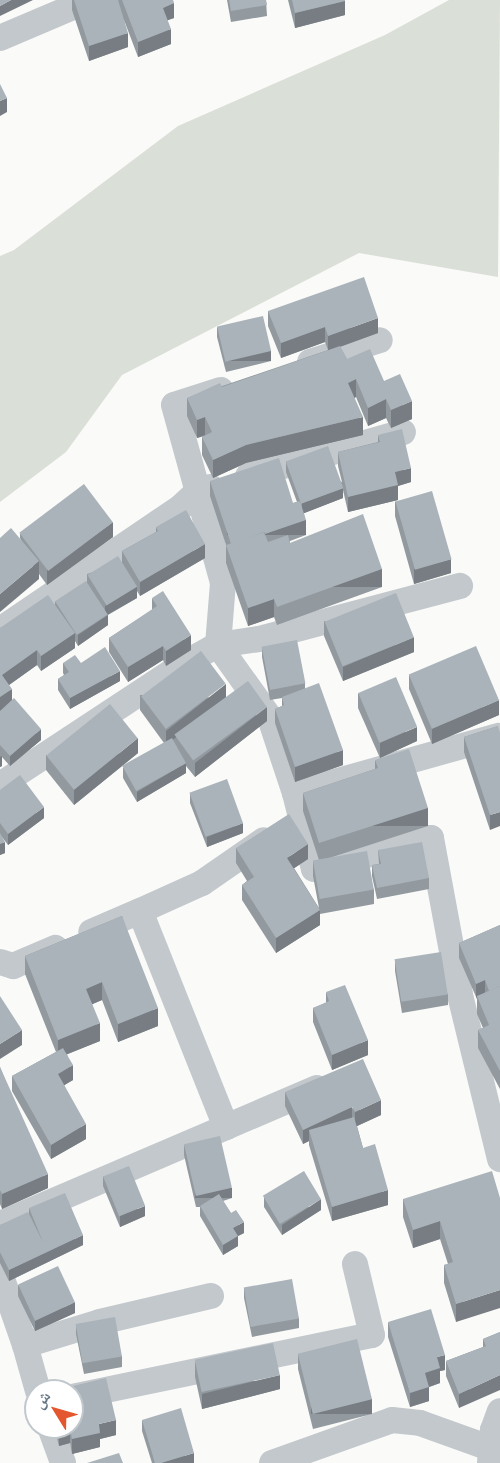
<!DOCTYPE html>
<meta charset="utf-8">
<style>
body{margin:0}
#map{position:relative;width:500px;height:1463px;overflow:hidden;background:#fafaf8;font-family:"Asap Condensed","Noto Naskh Arabic",sans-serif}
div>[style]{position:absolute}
.green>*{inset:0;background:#dadfd7}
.street>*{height:26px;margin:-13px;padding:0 13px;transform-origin:13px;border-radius:13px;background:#c3c8cc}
.wall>*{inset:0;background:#929a9f}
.shaded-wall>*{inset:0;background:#777d82;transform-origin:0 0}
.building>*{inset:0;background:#aab3b9;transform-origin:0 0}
span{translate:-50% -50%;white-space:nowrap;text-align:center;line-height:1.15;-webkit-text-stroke:6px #fff;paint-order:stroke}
.north{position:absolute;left:24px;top:1379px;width:60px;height:60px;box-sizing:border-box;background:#fff;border:2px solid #c1c8cd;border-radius:50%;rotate:307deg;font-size:16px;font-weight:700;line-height:24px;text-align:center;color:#657683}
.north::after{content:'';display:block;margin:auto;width:21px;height:27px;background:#e4572e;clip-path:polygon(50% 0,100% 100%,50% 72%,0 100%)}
</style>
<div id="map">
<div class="green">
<i style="clip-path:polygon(449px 0,500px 0,498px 277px,359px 253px,122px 375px,66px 452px,0 502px,0 256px,14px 250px,178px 126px,385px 35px)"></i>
</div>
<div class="street">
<i style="left:0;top:38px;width:97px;rotate:-23.1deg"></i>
<i style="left:310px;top:362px;width:73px;rotate:-17.4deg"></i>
<i style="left:221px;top:390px;width:49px;rotate:162.3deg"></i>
<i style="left:174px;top:405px;width:185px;rotate:74.6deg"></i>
<i style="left:223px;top:583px;width:62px;rotate:94.6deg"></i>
<i style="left:218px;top:645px;width:90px;rotate:54.5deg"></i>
<i style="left:270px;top:718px;width:79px;rotate:71.6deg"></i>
<i style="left:295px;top:793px;width:211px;rotate:-15.7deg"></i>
<i style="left:248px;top:476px;width:161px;rotate:-15.8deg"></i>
<i style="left:0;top:630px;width:219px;rotate:-34.2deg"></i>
<i style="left:181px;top:507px;width:23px;rotate:-43deg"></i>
<i style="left:198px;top:491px;width:13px;rotate:-18deg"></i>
<i style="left:0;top:785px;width:222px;rotate:-33.4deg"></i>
<i style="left:185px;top:663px;width:38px;rotate:-29deg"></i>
<i style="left:218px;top:645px;width:41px;rotate:-8.3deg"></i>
<i style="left:259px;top:639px;width:208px;rotate:-14.8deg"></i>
<i style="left:295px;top:793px;width:78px;rotate:76deg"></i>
<i style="left:314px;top:869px;width:121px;rotate:-14.8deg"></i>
<i style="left:431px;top:838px;width:160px;rotate:79.5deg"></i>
<i style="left:460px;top:995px;width:169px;rotate:76.3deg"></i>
<i style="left:140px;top:911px;width:68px;rotate:-24.3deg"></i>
<i style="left:202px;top:883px;width:75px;rotate:-34.7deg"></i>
<i style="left:0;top:962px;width:14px;rotate:17deg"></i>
<i style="left:13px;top:966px;width:46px;rotate:-23.2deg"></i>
<i style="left:226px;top:1127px;width:99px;rotate:-23.2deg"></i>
<i style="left:0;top:1224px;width:246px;rotate:-23.2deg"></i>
<i style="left:226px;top:1127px;width:232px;rotate:-111.7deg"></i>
<i style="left:140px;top:911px;width:53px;rotate:156.8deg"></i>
<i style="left:0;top:1273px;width:76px;rotate:70.9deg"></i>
<i style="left:38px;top:1391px;width:48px;rotate:-105.8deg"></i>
<i style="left:25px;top:1345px;width:78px;rotate:-17deg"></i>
<i style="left:100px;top:1322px;width:114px;rotate:-13.2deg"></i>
<i style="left:72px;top:1397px;width:306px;rotate:-11.7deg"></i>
<i style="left:372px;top:1335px;width:73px;rotate:-103.5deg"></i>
<i style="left:50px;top:1427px;width:38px;rotate:70deg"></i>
<i style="left:272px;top:1463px;width:127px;rotate:-19.7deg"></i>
<i style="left:392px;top:1420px;width:28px;rotate:6deg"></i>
<i style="left:420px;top:1423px;width:74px;rotate:19.7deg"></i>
<i style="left:490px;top:1463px;width:33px;rotate:-85deg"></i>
<i style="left:493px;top:1430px;width:20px;rotate:-70deg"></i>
</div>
<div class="wall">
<i style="clip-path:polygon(72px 0,173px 0,174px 18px,167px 20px,171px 44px,138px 57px,124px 20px,128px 47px,89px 61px,72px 10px)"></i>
<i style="clip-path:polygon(227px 0,266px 0,267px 16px,231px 22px)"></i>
<i style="clip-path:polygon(288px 0,345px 0,345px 15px,295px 28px)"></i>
<i style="clip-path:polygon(268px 311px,378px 333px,340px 347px,347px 359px,384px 381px,412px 419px,391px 428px,386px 418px,368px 426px,356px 397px,354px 398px,363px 435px,246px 463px,213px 478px,202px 455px,202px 437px,205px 436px,197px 438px,187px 416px,187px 398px,328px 350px,325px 342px,281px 358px,268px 326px)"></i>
<i style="clip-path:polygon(217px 327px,271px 361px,226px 372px,217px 337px)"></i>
<i style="clip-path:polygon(378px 435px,411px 482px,398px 486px,398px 500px,348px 512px,343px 490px,343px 498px,304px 513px,306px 535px,290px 541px,290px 543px,382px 587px,277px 625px,274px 617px,248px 626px,226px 563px,226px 545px,210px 496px,210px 481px,293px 503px,297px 502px,286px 472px,286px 461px,342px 482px,338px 466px,338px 452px,378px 442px)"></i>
<i style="clip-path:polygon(395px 501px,451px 573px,414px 584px,395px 516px)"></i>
<i style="clip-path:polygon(156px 527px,205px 558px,140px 596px,137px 591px,137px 598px,108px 615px,108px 625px,78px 646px,75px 641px,75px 648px,41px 671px,37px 665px,9px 685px,12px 700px,41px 740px,10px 766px,2px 757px,2px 766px,0 767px,0 628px,55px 605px,55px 602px,87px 582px,87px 574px,122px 563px,122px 551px,156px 532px)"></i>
<i style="clip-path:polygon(20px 534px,113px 537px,47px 585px,39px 574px,39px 579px,20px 538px)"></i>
<i style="clip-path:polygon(152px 598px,191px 650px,166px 666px,163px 660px,128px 682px,109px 652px,109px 638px,152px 610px)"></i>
<i style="clip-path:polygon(324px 621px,414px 652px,343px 681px,324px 636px)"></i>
<i style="clip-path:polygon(262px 647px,305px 683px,305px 689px,343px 765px,295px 782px,275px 723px,275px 709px,282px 706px,282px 698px,270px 700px,262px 657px)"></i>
<i style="clip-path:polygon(63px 663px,81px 663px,120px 681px,70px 709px,58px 690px,58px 679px,64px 675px,63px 673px)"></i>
<i style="clip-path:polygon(409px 675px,499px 715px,432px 744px,409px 689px)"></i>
<i style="clip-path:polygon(358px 693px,417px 741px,380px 758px,358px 708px)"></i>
<i style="clip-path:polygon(140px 695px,226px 698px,267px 721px,195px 777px,186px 766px,186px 773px,137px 802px,123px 778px,123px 768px,164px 743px,140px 710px)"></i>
<i style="clip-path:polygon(498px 726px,490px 830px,464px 752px,464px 737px)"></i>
<i style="clip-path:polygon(138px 753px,74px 805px,46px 770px,46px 755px)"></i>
<i style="clip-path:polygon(375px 760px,428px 826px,323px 860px,374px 889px,374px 904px,320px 914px,320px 925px,276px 953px,242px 900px,242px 885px,247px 881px,236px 863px,236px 848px,308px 859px,294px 868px,319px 908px,313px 876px,313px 862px,319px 860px,303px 811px,303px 793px,375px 769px)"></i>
<i style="clip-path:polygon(0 790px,44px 818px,8px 845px,2px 837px,5px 853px,0 855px)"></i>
<i style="clip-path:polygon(190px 793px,243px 833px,207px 847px,190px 803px)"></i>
<i style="clip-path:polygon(378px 850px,429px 878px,429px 889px,377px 899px,372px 876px,372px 865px,379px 864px)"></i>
<i style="clip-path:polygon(122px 916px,158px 1026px,118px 1042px,102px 1000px,92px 1004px,100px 1041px,67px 1054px,73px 1080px,64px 1085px,86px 1139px,51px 1159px,12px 1091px,12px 1076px,56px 1052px,25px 974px,25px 956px)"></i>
<i style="clip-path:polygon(500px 925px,500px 1089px,478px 1048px,478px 1030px,483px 1028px,477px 1014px,477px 999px,459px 958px,459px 943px)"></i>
<i style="clip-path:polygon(395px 960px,448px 994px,448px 1005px,402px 1013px,395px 971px)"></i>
<i style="clip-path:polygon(326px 992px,368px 1055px,332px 1070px,313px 1022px,313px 1008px,326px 1003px)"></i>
<i style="clip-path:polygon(0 1067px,48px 1188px,2px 1209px,0 1204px)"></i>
<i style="clip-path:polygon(285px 1092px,381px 1115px,357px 1126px,363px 1148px,388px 1205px,332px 1221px,309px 1145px,309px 1141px,303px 1144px,285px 1106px)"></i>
<i style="clip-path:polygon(184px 1145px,232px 1198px,223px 1201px,244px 1233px,238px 1236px,238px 1246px,223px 1255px,200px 1216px,200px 1207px,196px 1207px,184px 1155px)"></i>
<i style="clip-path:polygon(103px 1176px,145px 1216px,120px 1227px,103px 1186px)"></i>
<i style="clip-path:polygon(264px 1197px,321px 1210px,282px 1235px,264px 1207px)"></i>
<i style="clip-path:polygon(500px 1198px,456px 1322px,444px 1283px,444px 1265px,448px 1264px,440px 1239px,413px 1248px,403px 1217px,403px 1199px)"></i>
<i style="clip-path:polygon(29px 1208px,83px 1245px,9px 1281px,0 1263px,0 1225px,29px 1215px)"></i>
<i style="clip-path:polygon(18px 1285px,75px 1313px,35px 1331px,18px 1296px)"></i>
<i style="clip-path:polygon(244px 1288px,299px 1318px,299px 1328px,252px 1337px,244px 1298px)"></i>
<i style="clip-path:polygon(388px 1322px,445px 1370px,440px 1371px,440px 1383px,429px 1387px,429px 1401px,410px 1407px,388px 1337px)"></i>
<i style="clip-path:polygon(76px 1324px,122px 1356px,122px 1367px,84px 1374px,76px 1334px)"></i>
<i style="clip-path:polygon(500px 1332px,459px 1408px,446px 1376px,446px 1361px,483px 1347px,483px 1339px)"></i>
<i style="clip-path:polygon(298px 1354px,372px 1414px,313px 1429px,298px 1369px)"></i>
<i style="clip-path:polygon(195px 1362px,280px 1389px,202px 1409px,195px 1377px)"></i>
<i style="clip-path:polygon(142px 1420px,194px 1463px,152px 1463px,142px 1431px)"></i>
<i style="clip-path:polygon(54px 1427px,72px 1427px,116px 1435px,100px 1439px,100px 1447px,72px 1454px,70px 1443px,59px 1446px)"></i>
</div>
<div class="shaded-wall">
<i style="clip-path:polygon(11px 0,33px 0,0 16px,0 6px)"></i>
<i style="clip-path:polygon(345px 1px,345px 15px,295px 28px,295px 13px)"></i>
<i style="clip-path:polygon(174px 3px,174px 18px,163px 22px,163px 8px)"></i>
<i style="clip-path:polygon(171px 29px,171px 44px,138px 57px,138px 42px)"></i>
<i style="clip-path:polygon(128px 33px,128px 47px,89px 61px,89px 46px)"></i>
<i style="clip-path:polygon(7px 98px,7px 112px,0 116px,0 101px)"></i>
<i style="clip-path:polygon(378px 318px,378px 333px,328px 351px,328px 336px)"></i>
<i style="clip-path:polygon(325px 327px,325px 342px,281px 358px,281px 343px)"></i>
<i style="left:271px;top:351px;width:10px;height:46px;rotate:90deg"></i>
<i style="clip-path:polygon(356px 379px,356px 397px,348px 401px,348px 383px)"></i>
<i style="clip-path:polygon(386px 399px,386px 418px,368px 426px,368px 408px)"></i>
<i style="clip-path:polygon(412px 401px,412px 419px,391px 428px,391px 410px)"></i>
<i style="clip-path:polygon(205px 417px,205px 435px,197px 438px,197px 420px)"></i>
<i style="clip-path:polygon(363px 417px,363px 435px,246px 463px,213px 478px,213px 460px,246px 445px)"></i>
<i style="clip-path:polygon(411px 468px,411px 482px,398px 486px,398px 500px,348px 512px,348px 497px,395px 472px)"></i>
<i style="clip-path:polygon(343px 488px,343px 498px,302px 514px,302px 503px)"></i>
<i style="left:306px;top:520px;width:15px;height:79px;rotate:90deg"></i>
<i style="clip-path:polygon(113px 522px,113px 537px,47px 585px,47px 570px)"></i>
<i style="clip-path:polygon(205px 544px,205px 558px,140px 596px,140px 582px)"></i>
<i style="clip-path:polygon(451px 559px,451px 573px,414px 584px,414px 569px)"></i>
<i style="clip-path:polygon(39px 561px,39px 579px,0 612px,0 594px)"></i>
<i style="left:382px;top:569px;width:18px;height:112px;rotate:90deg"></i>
<i style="clip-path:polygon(137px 587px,137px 598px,105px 616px,105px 606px)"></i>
<i style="clip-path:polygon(274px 599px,274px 617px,248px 626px,248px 608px)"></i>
<i style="clip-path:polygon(108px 615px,108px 625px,78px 646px,78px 635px)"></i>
<i style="clip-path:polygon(75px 633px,75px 648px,41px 671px,41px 656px)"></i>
<i style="clip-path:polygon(191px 635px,191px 650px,166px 666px,166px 651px)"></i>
<i style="clip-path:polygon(414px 637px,414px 652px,343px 681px,343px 667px)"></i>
<i style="clip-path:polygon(163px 646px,163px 660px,128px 682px,128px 667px)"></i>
<i style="clip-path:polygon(37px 650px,37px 665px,2px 690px,2px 675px)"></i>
<i style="clip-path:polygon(120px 671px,120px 681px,70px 709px,70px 698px)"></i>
<i style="clip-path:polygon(226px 684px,226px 699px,166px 745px,166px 731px)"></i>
<i style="clip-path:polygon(12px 689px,12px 704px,0 712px,0 697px)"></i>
<i style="clip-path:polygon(499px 700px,499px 715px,432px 744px,432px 729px)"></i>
<i style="clip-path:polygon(267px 707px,267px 721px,195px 777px,195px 763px)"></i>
<i style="clip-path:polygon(417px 727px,417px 741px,380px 758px,380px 743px)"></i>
<i style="clip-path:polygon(41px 729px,41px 740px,10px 766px,10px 756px)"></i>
<i style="clip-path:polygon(138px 738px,138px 753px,74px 805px,74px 790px)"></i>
<i style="clip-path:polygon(343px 750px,343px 765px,295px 782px,295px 767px)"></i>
<i style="clip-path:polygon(2px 756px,2px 766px,0 767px,0 757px)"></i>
<i style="clip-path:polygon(186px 763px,186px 773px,137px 802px,137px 792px)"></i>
<i style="clip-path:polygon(44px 807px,44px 818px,8px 845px,8px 834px)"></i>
<i style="left:428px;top:808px;width:18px;height:114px;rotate:90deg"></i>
<i style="clip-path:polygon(500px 812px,500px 826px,490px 830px,490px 815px)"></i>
<i style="clip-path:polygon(243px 823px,243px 833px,207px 847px,207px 837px)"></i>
<i style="clip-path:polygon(5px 842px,5px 853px,0 855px,0 844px)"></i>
<i style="clip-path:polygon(308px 844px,308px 859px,287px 873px,287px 858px)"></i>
<i style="clip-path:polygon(320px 910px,320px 925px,276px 953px,276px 938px)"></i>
<i style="clip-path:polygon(485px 980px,485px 995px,477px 996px,476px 999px,476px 984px)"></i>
<i style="clip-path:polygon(102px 982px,102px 1000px,86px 1007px,86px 989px)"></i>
<i style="clip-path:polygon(158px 1008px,158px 1026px,118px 1042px,118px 1024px)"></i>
<i style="clip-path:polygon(100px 1023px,100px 1041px,58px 1058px,58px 1040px)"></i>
<i style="clip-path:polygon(22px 1030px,22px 1045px,0 1059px,0 1044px)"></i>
<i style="clip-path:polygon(368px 1040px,368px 1055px,332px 1070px,332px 1055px)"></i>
<i style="clip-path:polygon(73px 1065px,73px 1080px,58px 1089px,58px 1074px)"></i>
<i style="clip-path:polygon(381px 1100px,381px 1115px,355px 1127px,355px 1112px)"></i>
<i style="clip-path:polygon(352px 1107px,352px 1122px,309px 1130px,309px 1141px,303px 1144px,303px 1130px)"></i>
<i style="clip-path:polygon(86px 1124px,86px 1139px,51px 1159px,51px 1145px)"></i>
<i style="clip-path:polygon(48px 1174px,48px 1188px,2px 1209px,2px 1194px)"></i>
<i style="left:232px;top:1188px;width:10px;height:37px;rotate:90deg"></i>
<i style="clip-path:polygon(388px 1190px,388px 1205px,332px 1221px,332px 1207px)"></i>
<i style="clip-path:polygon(321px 1199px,321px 1210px,282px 1235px,282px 1225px)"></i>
<i style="clip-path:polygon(145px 1206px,145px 1216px,120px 1227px,120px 1216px)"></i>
<i style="clip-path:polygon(440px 1221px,440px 1239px,413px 1248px,413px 1230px)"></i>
<i style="clip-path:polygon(244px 1222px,244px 1233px,238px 1236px,238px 1246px,223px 1255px,223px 1245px,233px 1228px)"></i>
<i style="clip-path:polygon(83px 1235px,83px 1245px,9px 1281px,9px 1270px)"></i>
<i style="clip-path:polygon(500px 1290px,500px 1308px,456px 1322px,456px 1304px)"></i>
<i style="clip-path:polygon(75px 1302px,75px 1313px,35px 1331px,35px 1321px)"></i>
<i style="clip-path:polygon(445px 1355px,445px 1370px,440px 1371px,440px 1383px,429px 1387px,429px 1401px,410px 1407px,410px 1393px,437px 1357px)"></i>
<i style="clip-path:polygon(280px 1375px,280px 1389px,202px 1409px,202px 1394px)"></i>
<i style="clip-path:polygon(500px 1375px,500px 1390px,459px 1408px,459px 1394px)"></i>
<i style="left:372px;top:1399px;width:15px;height:61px;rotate:90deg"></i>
<i style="clip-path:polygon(116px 1420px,116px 1435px,100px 1439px,100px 1447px,72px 1454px,72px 1439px,99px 1424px)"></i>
<i style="clip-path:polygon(70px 1429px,70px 1443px,59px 1446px,59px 1431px)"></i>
<i style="clip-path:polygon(194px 1453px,194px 1463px,161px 1463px)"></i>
</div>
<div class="building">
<i style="clip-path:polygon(0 0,11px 0,0 6px)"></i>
<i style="clip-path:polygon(74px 0,118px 0,128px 33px,89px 46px)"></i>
<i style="clip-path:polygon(122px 0,173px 0,174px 3px,163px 8px,171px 29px,138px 42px)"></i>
<i style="clip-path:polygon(229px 0,266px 0,267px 5px,231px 11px)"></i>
<i style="clip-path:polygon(292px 0,345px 0,345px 1px,295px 13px)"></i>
<i style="clip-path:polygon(0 84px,7px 98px,0 101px)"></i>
<i style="clip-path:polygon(364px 277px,378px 318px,328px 336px,325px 327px,281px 343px,268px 311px)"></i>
<i style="left:263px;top:316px;width:36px;height:47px;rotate:77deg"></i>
<i style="clip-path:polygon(340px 346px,347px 359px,370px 349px,384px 381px,400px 374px,412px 401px,391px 410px,386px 399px,368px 408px,356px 379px,348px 383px,363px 417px,246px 445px,213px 460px,202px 437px,212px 432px,205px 417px,197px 420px,187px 398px,220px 383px,222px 387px)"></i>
<i style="clip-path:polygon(402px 429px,411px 468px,395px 472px,398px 485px,348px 497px,338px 452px,380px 442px,378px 435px)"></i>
<i style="left:328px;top:446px;width:45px;height:45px;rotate:70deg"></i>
<i style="clip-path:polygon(279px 458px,293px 503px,300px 501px,306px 520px,265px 534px,264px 532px,231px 544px,210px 481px)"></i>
<i style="left:84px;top:484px;width:48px;height:81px;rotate:53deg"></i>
<i style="left:432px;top:491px;width:71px;height:38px;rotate:74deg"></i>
<i style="clip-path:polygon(186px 510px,205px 544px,140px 582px,122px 551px,158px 531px,156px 527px)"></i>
<i style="clip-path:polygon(363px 514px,382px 569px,277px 607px,274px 599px,248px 608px,226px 545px,264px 532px,268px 542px,288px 535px,290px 543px)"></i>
<i style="clip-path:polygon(11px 528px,39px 561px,0 594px,0 538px)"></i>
<i style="left:118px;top:556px;width:36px;height:36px;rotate:58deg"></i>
<i style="left:86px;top:581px;width:40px;height:37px;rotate:57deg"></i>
<i style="clip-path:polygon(163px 591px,191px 635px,166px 651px,163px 646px,128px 667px,109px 638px,157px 606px,152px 598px)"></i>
<i style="left:396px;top:593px;width:48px;height:77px;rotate:68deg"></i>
<i style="clip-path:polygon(48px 595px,75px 633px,41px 656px,37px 650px,2px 675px,12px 689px,0 697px,0 628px)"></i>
<i style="left:297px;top:640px;width:44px;height:36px;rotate:79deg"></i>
<i style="left:476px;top:646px;width:59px;height:73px;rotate:67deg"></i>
<i style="clip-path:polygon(105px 647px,120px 671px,70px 698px,58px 679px,69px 672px,63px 663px,75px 655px,81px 663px)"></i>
<i style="left:201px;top:651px;width:41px;height:75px;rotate:53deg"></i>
<i style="left:396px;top:677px;width:54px;height:41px;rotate:67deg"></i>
<i style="left:248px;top:681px;width:32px;height:91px;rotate:54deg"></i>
<i style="clip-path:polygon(319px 683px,343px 750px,295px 767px,275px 709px,284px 705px,282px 697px)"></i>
<i style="clip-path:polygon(14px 698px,41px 729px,10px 756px,0 745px,0 711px)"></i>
<i style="left:110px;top:704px;width:44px;height:82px;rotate:51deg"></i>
<i style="clip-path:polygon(498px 726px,500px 733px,500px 812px,490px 815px,464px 737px)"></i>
<i style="left:172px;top:738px;width:29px;height:57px;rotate:61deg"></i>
<i style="clip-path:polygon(409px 749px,428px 808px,319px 843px,303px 793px,378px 768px,375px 760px)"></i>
<i style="clip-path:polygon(20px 775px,44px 807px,8px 834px,0 823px,0 790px)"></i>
<i style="left:227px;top:779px;width:47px;height:40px;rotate:70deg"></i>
<i style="clip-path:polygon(289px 814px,308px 844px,287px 858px,320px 910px,276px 938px,242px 885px,254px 877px,236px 848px)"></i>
<i style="clip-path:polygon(0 833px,5px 842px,0 844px)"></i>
<i style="clip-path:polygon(422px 842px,429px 878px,377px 888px,372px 865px,381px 864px,378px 850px)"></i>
<i style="left:367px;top:851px;width:39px;height:55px;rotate:80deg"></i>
<i style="clip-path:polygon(122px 916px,158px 1008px,118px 1024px,102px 982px,86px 989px,100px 1023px,58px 1040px,25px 956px)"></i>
<i style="clip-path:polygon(500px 925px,500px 986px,489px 991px,485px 980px,476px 984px,459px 943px)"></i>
<i style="left:441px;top:952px;width:43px;height:47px;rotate:81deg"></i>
<i style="clip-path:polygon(345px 985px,368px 1040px,332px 1055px,313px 1008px,329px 1001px,326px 992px)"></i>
<i style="clip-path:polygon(500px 986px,500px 1071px,478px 1030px,489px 1025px,477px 996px)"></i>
<i style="clip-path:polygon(0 996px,22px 1030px,0 1044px)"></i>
<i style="clip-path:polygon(63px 1048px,73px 1065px,58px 1074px,86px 1124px,51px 1145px,12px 1076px)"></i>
<i style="clip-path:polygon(363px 1059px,381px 1100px,355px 1112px,352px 1107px,303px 1130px,285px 1092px)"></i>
<i style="clip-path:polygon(0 1067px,48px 1174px,2px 1194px,0 1190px)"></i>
<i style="clip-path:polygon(354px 1117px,363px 1148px,375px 1144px,388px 1190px,332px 1207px,309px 1130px)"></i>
<i style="left:220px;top:1136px;width:53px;height:37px;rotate:77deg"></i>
<i style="left:129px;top:1166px;width:43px;height:28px;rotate:68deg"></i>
<i style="left:304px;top:1171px;width:33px;height:48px;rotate:59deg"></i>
<i style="clip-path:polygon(492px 1171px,500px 1198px,500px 1290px,456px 1304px,444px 1265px,453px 1262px,440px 1221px,413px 1230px,403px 1199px)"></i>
<i style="clip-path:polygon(65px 1193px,83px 1235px,9px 1270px,0 1252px,0 1225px,28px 1212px,43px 1242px,29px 1208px)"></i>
<i style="clip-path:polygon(219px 1194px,231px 1213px,236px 1210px,244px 1222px,233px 1228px,238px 1236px,223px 1245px,200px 1206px)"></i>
<i style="left:58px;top:1266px;width:40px;height:44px;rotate:65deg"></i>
<i style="left:292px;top:1279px;width:40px;height:49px;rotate:80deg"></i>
<i style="clip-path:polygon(431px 1309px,445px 1355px,437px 1357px,440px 1368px,425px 1373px,429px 1387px,410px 1393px,388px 1322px)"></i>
<i style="left:115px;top:1317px;width:40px;height:40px;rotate:80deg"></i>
<i style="clip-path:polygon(500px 1332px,500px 1375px,459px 1394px,446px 1361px,486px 1346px,483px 1339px)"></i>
<i style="left:357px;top:1339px;width:62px;height:61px;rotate:76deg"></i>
<i style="left:273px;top:1343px;width:33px;height:80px;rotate:78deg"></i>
<i style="clip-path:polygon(106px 1378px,116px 1420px,99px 1424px,100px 1433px,72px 1439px,70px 1429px,59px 1431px,58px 1427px,72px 1427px,72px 1391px,52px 1391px)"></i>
<i style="clip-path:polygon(181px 1408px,194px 1453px,161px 1463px,155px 1463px,142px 1420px)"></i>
<i style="clip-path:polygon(119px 1453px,123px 1463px,87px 1463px)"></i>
</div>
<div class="north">ش</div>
</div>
